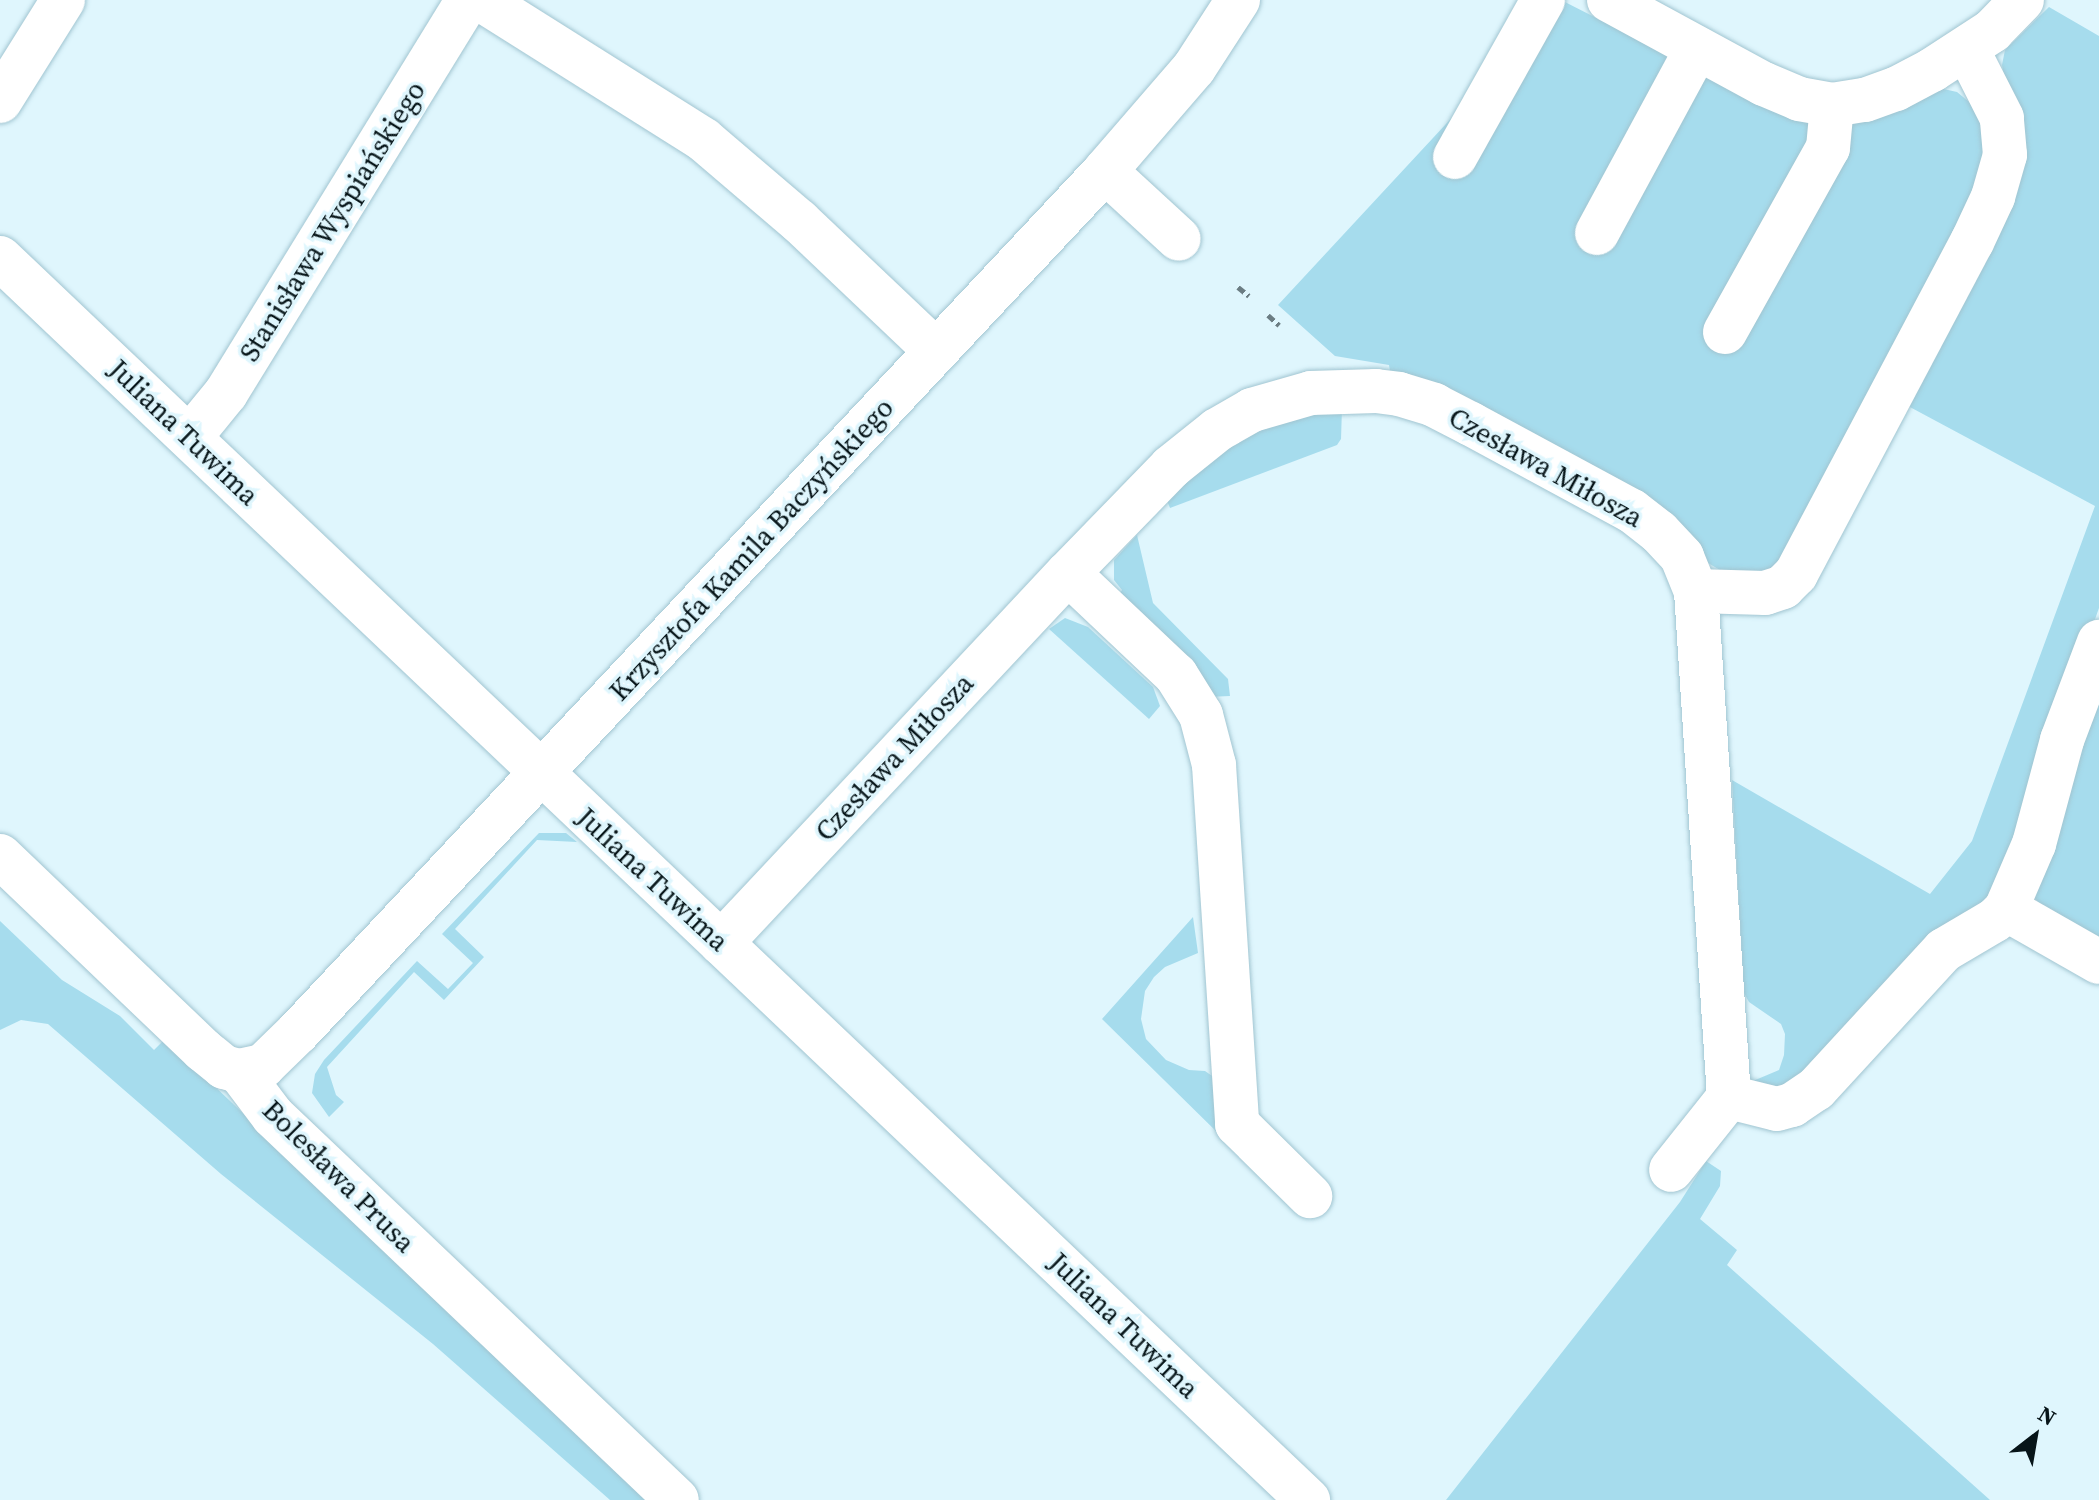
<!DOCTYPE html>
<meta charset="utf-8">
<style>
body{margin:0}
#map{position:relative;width:2099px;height:1500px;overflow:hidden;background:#dff6fd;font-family:"Source Serif 4",serif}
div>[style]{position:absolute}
.green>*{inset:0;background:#a6dced}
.path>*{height:5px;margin-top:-2.5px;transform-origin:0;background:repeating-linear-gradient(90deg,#6b7d83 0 8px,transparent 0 12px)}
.roads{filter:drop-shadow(0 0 2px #a1c5d1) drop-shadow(0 0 2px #a1c5d1)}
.minor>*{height:44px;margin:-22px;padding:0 22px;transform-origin:22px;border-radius:22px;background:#fff}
span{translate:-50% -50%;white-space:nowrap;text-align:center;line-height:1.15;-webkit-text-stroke:7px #dff6fd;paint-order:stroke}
.street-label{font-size:28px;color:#071519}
.north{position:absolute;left:1995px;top:1396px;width:80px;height:80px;-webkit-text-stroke:6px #dff6fd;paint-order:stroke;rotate:31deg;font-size:22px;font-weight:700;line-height:32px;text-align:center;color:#071519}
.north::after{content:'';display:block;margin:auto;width:28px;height:36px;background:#071519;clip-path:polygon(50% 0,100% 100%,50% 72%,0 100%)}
</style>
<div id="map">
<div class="green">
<i style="clip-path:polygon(1561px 0,1791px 117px,1939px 88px,1957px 92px,1985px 115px,1985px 180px,1785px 561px,1770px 570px,1753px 574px,1720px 570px,1391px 377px,1389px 365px,1335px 356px,1278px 305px)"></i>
<i style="clip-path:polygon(2049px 7px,2099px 36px,2099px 608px,1995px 898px,1806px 1075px,1777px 1091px,1753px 1081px,1779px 1070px,1784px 1055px,1785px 1034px,1781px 1024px,1749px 1002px,1744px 993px,1732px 780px,1930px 894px,1972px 841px,2095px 506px,1908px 406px,2005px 82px,2002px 65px,2005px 50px)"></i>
<i style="clip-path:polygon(1342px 408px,1341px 439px,1337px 445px,1170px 508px,1166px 498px,1236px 442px,1282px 420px)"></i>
<i style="clip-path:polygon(1137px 535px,1153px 603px,1228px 679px,1230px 696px,1207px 697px,1117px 597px,1122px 590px,1114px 580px,1114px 560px)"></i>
<i style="clip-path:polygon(1065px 618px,1088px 627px,1153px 687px,1160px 706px,1149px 719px,1049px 629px)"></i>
<i style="clip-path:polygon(2099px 684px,2099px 948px,2048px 914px,2034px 897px)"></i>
<i style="clip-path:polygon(539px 833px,566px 833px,577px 842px,537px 840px,455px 929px,484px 957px,444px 1000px,414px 972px,327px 1067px,336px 1095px,344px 1102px,329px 1117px,312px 1093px,315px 1074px,324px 1060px,417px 961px,448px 989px,473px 963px,442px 934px)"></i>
<i style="clip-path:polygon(1193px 917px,1198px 953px,1165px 967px,1154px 977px,1145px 991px,1141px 1019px,1146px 1039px,1166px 1060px,1189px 1070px,1205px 1071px,1215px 1078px,1224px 1139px,1102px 1019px)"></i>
<i style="clip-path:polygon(0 921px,62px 980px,120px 1016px,154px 1050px,165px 1039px,649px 1500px,610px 1500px,433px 1344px,221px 1174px,48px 1024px,21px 1020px,0 1030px)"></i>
<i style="clip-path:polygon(1706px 1161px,1721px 1171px,1720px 1186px,1700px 1219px,1737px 1250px,1727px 1265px,1990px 1500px,1446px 1500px,1680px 1202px)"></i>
</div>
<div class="path">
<i style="left:1238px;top:287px;width:14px;rotate:39deg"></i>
<i style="left:1268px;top:315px;width:15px;rotate:42deg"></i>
</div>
<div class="roads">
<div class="minor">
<i style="left:482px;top:0;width:262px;rotate:32.2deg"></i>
<i style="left:704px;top:140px;width:125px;rotate:40.5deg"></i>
<i style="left:799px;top:221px;width:189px;rotate:43.5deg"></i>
<i style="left:1609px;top:0;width:176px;rotate:28.5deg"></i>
<i style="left:1764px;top:84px;width:38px;rotate:23deg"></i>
<i style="left:1799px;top:99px;width:34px;rotate:10deg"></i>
<i style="left:1832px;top:105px;width:33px;rotate:-9deg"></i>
<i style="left:1865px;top:100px;width:33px;rotate:-20deg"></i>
<i style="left:1896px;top:89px;width:41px;rotate:-27.8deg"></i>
<i style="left:1932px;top:70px;width:72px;rotate:-33deg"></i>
<i style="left:1992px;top:31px;width:43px;rotate:-45.9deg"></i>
<i style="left:0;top:101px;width:119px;rotate:-58deg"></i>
<i style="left:1455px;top:157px;width:180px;rotate:-60.7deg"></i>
<i style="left:1105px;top:171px;width:100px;rotate:42.6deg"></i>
<i style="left:1597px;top:233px;width:210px;rotate:-61.6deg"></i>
<i style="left:0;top:258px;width:1804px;rotate:43.52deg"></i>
<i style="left:1725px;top:332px;width:211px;rotate:-60.8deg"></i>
<i style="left:1828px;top:148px;width:43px;rotate:-84.7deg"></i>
<i style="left:190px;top:437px;width:57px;rotate:-50.7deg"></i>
<i style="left:226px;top:393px;width:462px;rotate:-58.4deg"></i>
<i style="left:1068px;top:573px;width:149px;rotate:43.4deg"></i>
<i style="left:1176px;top:675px;width:47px;rotate:58deg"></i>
<i style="left:1201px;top:715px;width:52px;rotate:75.4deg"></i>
<i style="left:1214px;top:765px;width:360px;rotate:86.3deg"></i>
<i style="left:1237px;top:1124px;width:103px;rotate:44.6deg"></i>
<i style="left:1696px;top:591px;width:69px;rotate:1.7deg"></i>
<i style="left:1765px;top:593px;width:19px;rotate:-18deg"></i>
<i style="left:1783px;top:587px;width:18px;rotate:-45deg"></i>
<i style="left:1796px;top:574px;width:376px;rotate:-62.1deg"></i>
<i style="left:1972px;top:242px;width:50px;rotate:-65deg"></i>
<i style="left:1993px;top:197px;width:44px;rotate:-74.1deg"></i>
<i style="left:2005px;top:155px;width:37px;rotate:-95deg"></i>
<i style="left:2002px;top:118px;width:77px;rotate:-116.9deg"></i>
<i style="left:0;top:856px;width:281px;rotate:43.7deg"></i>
<i style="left:203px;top:1050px;width:27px;rotate:39deg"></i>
<i style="left:224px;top:1067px;width:16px;rotate:15deg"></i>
<i style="left:239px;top:1071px;width:56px;rotate:52.9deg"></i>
<i style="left:273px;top:1116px;width:557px;rotate:43.55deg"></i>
<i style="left:2006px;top:909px;width:107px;rotate:29.7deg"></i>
<i style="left:721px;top:943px;width:507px;rotate:-46.84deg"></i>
<i style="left:1068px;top:573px;width:148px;rotate:-45.8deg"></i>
<i style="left:1171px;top:467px;width:59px;rotate:-38.8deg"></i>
<i style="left:1217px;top:430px;width:40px;rotate:-29.7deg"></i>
<i style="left:1252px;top:410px;width:61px;rotate:-16.1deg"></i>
<i style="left:1311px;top:393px;width:65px;rotate:-1.8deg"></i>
<i style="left:1376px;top:391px;width:23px;rotate:7deg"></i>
<i style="left:1399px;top:394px;width:37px;rotate:17deg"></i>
<i style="left:1434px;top:405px;width:42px;rotate:27.2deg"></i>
<i style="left:1471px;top:424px;width:183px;rotate:28.4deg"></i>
<i style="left:1632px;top:511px;width:34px;rotate:38deg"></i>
<i style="left:1659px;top:532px;width:34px;rotate:47deg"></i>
<i style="left:1682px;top:557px;width:37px;rotate:68deg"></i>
<i style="left:1696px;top:591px;width:507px;rotate:86.27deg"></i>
<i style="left:1729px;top:1097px;width:93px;rotate:128.5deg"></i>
<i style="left:239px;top:1071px;width:25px;rotate:-12deg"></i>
<i style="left:263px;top:1066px;width:49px;rotate:-44.2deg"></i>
<i style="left:298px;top:1032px;width:1180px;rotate:-46.85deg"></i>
<i style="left:1105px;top:171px;width:136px;rotate:-49.2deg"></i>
<i style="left:1194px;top:68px;width:81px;rotate:-57.1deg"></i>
<i style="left:1729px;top:1097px;width:49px;rotate:14deg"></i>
<i style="left:1777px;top:1109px;width:16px;rotate:-15deg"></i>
<i style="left:1792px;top:1105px;width:29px;rotate:-34deg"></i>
<i style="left:1816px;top:1089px;width:189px;rotate:-47.4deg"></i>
<i style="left:1944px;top:950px;width:59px;rotate:-30.5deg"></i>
<i style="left:1995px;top:920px;width:16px;rotate:-45deg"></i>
<i style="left:2006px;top:909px;width:71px;rotate:-66.7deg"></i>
<i style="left:2034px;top:844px;width:108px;rotate:-74.9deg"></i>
<i style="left:2062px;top:740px;width:105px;rotate:-69.3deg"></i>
</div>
</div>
<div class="street-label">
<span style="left:332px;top:221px;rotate:-58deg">Stanisława Wyspiańskiego</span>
<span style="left:184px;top:432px;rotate:44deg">Juliana Tuwima</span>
<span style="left:1546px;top:467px;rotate:29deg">Czesława Miłosza</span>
<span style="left:751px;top:549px;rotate:-47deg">Krzysztofa Kamila Baczyńskiego</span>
<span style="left:894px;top:757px;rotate:-47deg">Czesława Miłosza</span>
<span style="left:653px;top:879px;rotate:43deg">Juliana Tuwima</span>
<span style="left:339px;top:1176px;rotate:45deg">Bolesława Prusa</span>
<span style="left:1124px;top:1325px;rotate:44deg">Juliana Tuwima</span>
</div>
<div class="north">N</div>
</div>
